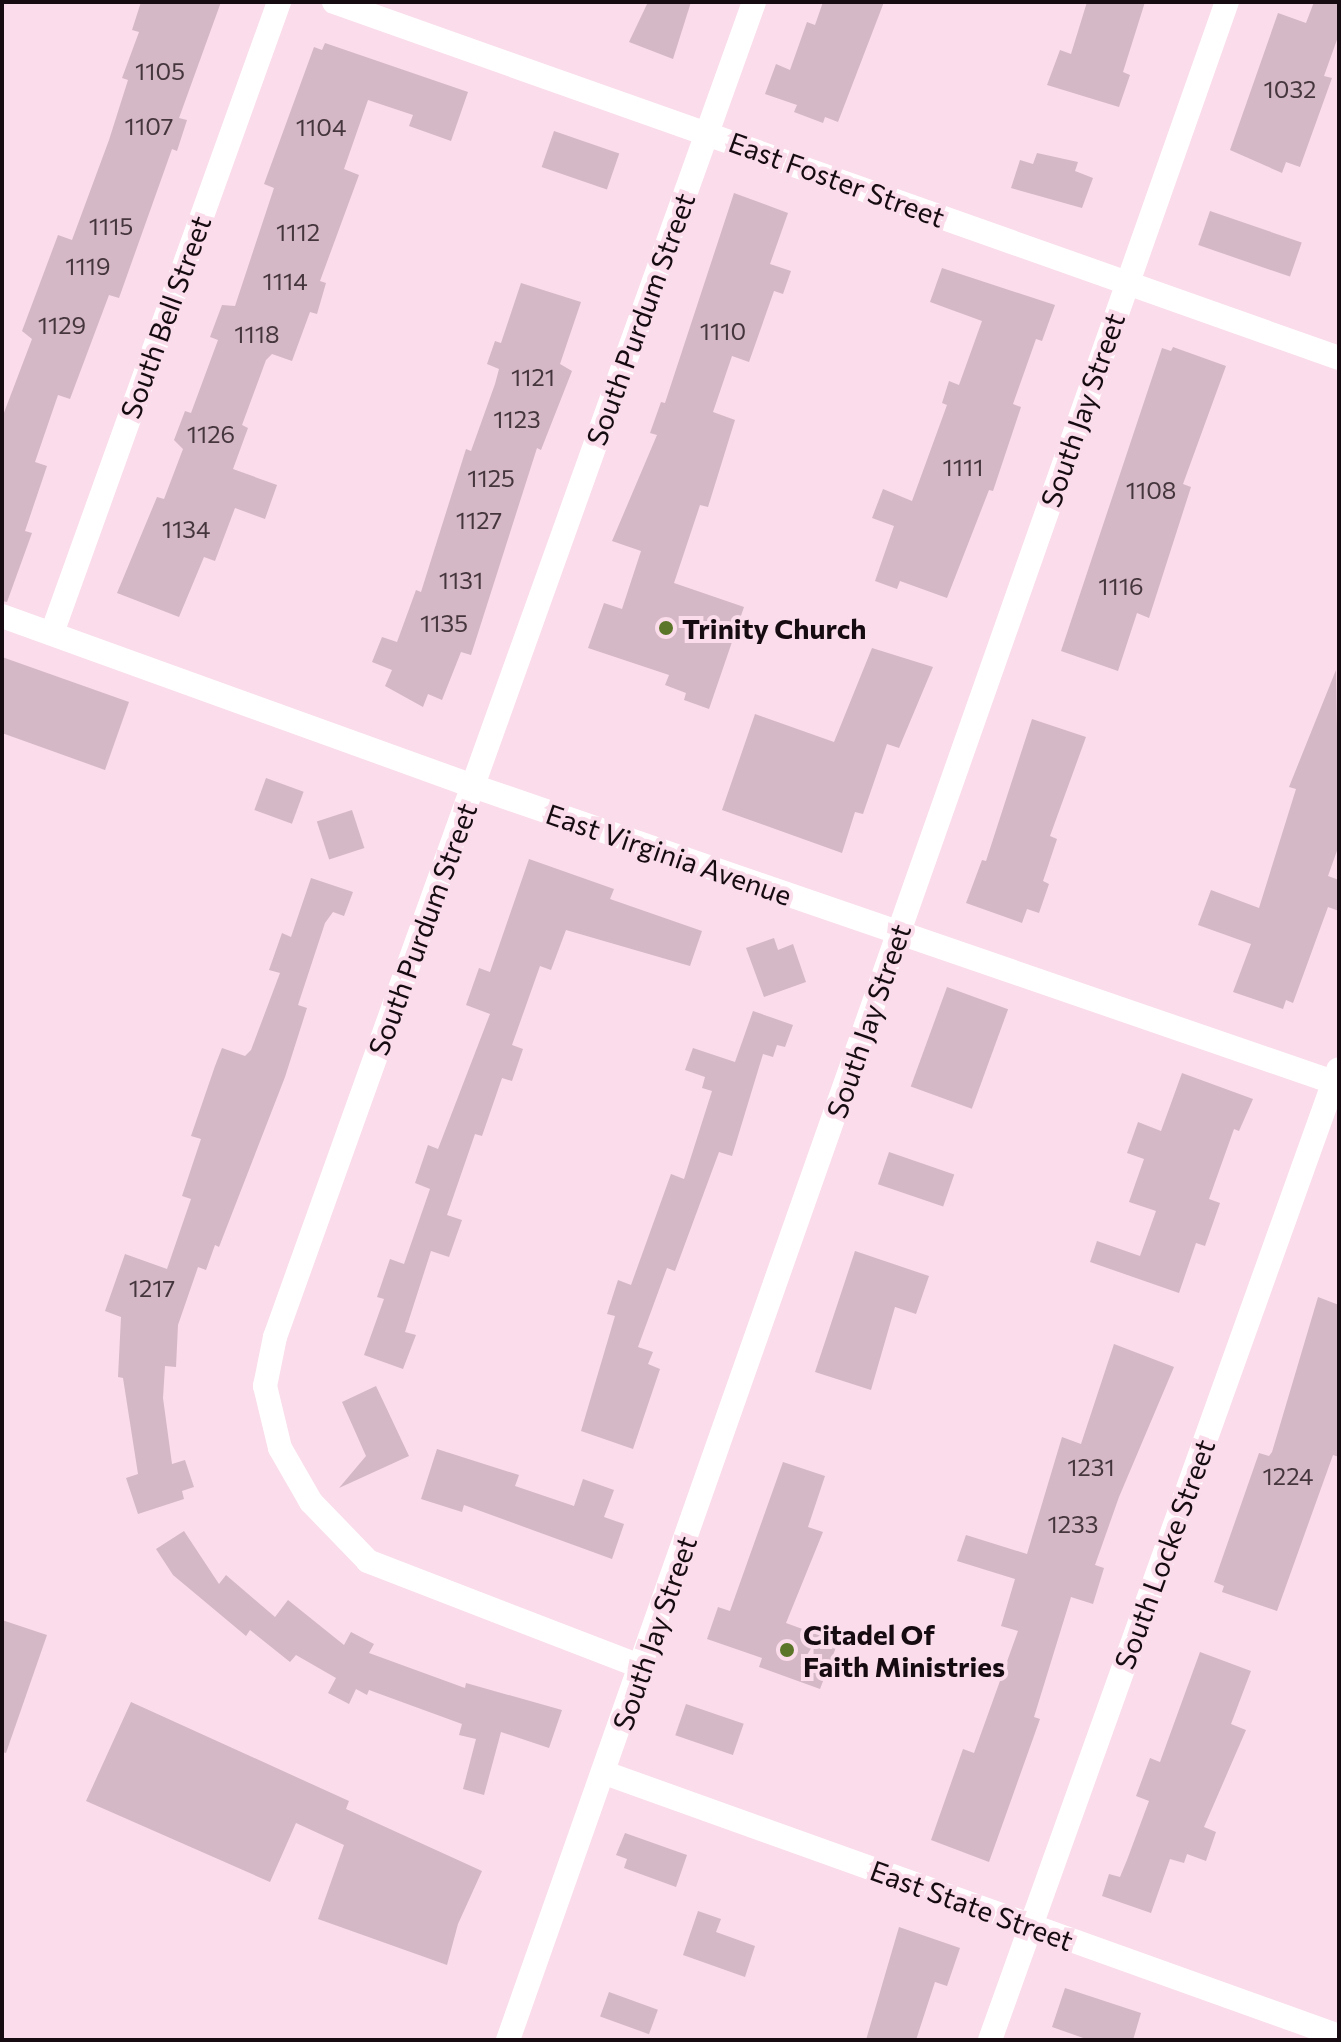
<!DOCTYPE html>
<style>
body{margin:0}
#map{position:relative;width:1341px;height:2042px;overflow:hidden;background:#fadcea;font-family:Commissioner,sans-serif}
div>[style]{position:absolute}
.building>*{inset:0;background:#d5b8c5;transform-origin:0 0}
.street>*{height:24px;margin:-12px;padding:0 12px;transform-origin:12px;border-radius:12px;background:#fff}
.dots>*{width:22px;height:22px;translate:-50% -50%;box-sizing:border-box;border:4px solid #fadcea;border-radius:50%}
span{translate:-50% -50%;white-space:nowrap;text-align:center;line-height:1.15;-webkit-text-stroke:8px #fadcea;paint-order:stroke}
.number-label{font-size:24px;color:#45363d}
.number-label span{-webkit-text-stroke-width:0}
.street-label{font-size:28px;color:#150b10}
.poi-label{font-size:28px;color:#150b10;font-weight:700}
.left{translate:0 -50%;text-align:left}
.frame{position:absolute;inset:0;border:4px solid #150b10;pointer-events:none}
</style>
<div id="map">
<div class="building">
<i style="clip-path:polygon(141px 2px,221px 2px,179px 118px,187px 120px,177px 151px,172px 149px,119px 298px,109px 295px,70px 399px,58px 395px,35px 462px,47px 466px,25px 531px,32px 533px,7px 602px,2px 601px,2px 418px,32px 339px,22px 331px,58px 235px,72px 240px,109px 140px,128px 80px,122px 78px,139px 32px,132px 30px)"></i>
<i style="clip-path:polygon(648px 2px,691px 2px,673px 59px,629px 42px)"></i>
<i style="clip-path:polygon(823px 2px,884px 2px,838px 122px,825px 117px,823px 123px,794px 112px,797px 105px,765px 94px,776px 64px,790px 70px,807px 22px,815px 25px)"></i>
<i style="clip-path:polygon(1087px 2px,1145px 2px,1123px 72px,1130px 75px,1119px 107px,1047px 85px,1060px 50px,1071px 54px)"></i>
<i style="clip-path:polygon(1314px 2px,1339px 2px,1339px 34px,1324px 76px,1332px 78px,1300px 167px,1286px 162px,1282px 173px,1230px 150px,1278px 13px,1306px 23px)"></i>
<i style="clip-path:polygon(325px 43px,468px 92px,451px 141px,409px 126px,413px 115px,368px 100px,344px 169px,359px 175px,320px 281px,326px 283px,317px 314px,310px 312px,292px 361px,272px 354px,266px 360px,242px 425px,248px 428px,233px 469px,277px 485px,265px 519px,235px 508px,215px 561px,204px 557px,179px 617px,117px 593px,157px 497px,164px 499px,183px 449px,174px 440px,185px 411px,191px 413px,218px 340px,210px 337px,222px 305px,235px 306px,274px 188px,264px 184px,314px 47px,322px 50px)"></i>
<i style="left:554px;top:131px;width:69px;height:38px;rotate:19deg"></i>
<i style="clip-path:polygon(1037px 153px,1078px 162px,1075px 171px,1093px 178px,1082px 208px,1011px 188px,1020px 160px,1033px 164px)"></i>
<i style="clip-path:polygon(734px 193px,788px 213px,770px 264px,791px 271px,783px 294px,774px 291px,749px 362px,732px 356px,713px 412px,735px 420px,708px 507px,700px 505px,674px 583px,744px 607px,709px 709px,684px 700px,686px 693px,665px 685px,669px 675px,588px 648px,604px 603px,622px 609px,641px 551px,612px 541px,657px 435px,650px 433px,661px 402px,665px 403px)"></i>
<i style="left:1210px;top:211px;width:97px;height:36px;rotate:19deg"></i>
<i style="clip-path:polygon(942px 268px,1055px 305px,1042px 341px,1036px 339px,1013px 404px,1021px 407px,993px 491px,989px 490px,947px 598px,900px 581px,897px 589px,875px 581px,894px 526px,872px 518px,883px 489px,912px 501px,947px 405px,942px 403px,949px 381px,959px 385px,982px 321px,930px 302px)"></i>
<i style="clip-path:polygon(521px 283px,581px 302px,560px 364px,572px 371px,541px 450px,537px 448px,471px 655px,461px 652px,442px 700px,428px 694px,423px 707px,385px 686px,392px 670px,372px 662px,382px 637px,397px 642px,416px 590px,421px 592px,466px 449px,471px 451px,495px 384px,499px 369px,487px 364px,495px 341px,501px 343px)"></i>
<i style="clip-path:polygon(1173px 347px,1226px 366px,1183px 484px,1191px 487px,1149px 618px,1137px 613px,1118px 671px,1061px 651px,1162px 348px,1171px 351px)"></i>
<i style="clip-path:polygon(872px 648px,933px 667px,899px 748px,887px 744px,863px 814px,855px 812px,842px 853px,722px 810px,755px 714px,834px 742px)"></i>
<i style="clip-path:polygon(2px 657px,129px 702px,105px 770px,2px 733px)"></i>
<i style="clip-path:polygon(1336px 670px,1339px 845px,1328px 876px,1339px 880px,1339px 911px,1328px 907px,1293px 1003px,1286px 1000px,1283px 1009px,1233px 992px,1251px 944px,1198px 925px,1211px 890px,1259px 908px,1296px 789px,1289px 787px)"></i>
<i style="clip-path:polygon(1032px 719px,1086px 737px,1050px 836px,1057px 839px,1043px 881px,1049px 884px,1039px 913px,1027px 909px,1022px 923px,966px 903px,982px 860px,986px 861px)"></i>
<i style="left:266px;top:778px;width:40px;height:34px;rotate:20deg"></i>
<i style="left:352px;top:810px;width:40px;height:37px;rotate:72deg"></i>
<i style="clip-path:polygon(529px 859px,614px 889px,610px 899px,702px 931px,690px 966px,566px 930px,551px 970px,540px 966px,512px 1045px,523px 1049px,512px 1081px,502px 1078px,482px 1136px,475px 1134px,447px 1215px,462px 1220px,449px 1257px,431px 1251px,405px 1332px,416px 1335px,403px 1369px,364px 1355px,384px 1299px,377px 1297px,390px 1259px,404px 1264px,430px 1189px,415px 1183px,428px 1145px,438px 1149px,490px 1014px,466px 1005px,479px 968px,490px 972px)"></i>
<i style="clip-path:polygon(311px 878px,353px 892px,344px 916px,333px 912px,325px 923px,298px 1005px,307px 1008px,285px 1077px,219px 1247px,215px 1245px,206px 1270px,198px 1267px,178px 1325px,176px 1367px,165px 1366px,163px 1398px,172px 1464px,185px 1460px,194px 1487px,182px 1491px,184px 1499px,138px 1514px,126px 1478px,138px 1474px,123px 1378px,118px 1377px,121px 1317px,105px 1311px,125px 1254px,167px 1269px,191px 1199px,182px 1196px,201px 1139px,191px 1136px,215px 1066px,222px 1048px,245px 1056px,251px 1050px,280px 973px,269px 970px,282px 933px,291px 937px)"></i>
<i style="clip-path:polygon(774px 938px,778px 950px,793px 944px,806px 982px,764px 997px,746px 948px)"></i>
<i style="left:947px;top:987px;width:65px;height:106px;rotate:20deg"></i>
<i style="clip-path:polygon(753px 1011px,793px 1025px,785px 1047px,777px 1045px,773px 1057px,763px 1054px,732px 1156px,719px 1152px,675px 1271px,667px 1268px,638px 1347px,653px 1352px,648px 1364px,660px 1369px,633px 1449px,581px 1431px,615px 1316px,607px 1314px,618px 1280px,631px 1285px,671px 1174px,684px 1179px,712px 1091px,702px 1088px,705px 1077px,685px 1070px,693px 1048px,735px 1062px)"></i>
<i style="clip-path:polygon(1182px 1073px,1253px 1099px,1239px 1131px,1234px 1129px,1209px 1199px,1220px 1203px,1205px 1246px,1196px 1243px,1179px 1293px,1090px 1262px,1097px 1241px,1140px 1256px,1156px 1211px,1129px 1202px,1144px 1159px,1127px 1153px,1138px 1122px,1161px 1131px)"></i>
<i style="left:889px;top:1152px;width:69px;height:34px;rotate:19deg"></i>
<i style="clip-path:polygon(855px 1251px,929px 1276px,916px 1314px,895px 1307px,871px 1390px,815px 1372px)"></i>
<i style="clip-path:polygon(1318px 1297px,1339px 1305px,1339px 1457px,1333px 1455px,1277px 1611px,1222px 1592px,1224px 1586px,1214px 1582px,1259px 1453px,1269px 1456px,1272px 1452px)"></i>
<i style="clip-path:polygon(1114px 1344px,1174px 1367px,1119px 1497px,1095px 1565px,1104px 1568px,1093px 1604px,1071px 1597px,1034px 1717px,1040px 1719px,989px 1862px,931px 1840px,963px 1749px,974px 1753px,1018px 1631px,1001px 1626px,1015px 1579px,957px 1561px,966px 1535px,1027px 1554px,1062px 1437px,1081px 1444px)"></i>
<i style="clip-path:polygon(376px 1386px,409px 1456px,339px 1488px,366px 1456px,342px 1402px)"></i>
<i style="clip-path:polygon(437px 1449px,519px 1475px,515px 1486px,574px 1506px,583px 1479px,614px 1490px,604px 1517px,624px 1524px,612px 1559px,464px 1505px,462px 1512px,421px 1499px)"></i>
<i style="clip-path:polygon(783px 1462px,825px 1476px,808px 1527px,823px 1532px,786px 1623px,838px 1642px,820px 1689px,759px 1667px,762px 1658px,707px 1639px,718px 1607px,730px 1611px)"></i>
<i style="clip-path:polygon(184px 1531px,219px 1584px,226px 1575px,275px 1617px,288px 1600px,344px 1645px,351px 1632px,374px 1644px,369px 1653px,465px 1688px,466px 1683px,562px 1710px,549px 1748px,501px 1732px,484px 1795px,463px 1789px,476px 1739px,459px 1735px,462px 1724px,369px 1690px,367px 1695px,356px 1689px,349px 1704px,328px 1693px,336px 1678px,296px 1655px,290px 1662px,250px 1630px,246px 1636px,173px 1575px,156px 1549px)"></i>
<i style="clip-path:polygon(2px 1620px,47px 1635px,6px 1753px,2px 1752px)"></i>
<i style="clip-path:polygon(1200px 1652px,1251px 1671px,1231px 1724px,1246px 1730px,1204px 1827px,1216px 1832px,1206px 1861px,1187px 1854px,1184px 1863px,1170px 1859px,1151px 1913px,1102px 1896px,1109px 1874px,1120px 1877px,1127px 1860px,1149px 1801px,1136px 1796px,1150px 1758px,1160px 1762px)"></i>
<i style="clip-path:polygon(131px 1702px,349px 1801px,346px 1809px,482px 1871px,458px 1924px,447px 1965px,318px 1919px,344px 1845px,296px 1823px,270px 1882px,86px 1801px)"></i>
<i style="left:686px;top:1704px;width:61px;height:33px;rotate:19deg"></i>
<i style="clip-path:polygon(625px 1833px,687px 1855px,676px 1887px,624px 1868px,627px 1859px,616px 1855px)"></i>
<i style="clip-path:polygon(698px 1911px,721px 1919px,716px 1932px,755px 1946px,745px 1977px,683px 1955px)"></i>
<i style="clip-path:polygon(899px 1927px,960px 1948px,947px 1986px,935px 1982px,916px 2040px,866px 2040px)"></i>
<i style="clip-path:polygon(1065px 1988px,1141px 2013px,1133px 2040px,1089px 2040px,1052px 2027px)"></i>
<i style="left:609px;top:1992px;width:52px;height:26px;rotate:20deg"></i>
</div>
<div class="street">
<i style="left:334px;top:2px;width:1066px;rotate:19.51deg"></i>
<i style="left:2px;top:616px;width:501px;rotate:19.85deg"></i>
<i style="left:473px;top:786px;width:916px;rotate:18.99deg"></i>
<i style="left:52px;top:633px;width:671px;rotate:-70.21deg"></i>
<i style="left:642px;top:1667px;width:294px;rotate:-158.9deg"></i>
<i style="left:368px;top:1561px;width:82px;rotate:-134deg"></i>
<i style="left:311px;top:1502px;width:62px;rotate:-119.9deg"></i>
<i style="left:280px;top:1448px;width:64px;rotate:-103.6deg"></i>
<i style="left:265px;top:1386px;width:50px;rotate:-78.5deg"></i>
<i style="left:275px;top:1337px;width:1418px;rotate:-70.26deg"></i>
<i style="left:605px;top:1773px;width:780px;rotate:19.71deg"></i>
<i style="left:508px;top:2040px;width:2161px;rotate:-70.57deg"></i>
<i style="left:990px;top:2040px;width:1031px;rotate:-70.26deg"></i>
</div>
<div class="dots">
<i style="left:666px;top:628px;background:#5c7629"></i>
<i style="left:787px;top:1650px;background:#5c7629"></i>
</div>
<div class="number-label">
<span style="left:160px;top:71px">1105</span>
<span style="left:1290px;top:89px">1032</span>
<span style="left:149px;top:126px">1107</span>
<span style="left:321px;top:127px">1104</span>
<span style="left:111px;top:226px">1115</span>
<span style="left:298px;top:232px">1112</span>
<span style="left:88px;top:266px">1119</span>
<span style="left:285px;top:281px">1114</span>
<span style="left:62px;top:325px">1129</span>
<span style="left:723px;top:331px">1110</span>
<span style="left:257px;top:334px">1118</span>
<span style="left:533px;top:377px">1121</span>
<span style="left:517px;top:419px">1123</span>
<span style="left:211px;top:434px">1126</span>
<span style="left:963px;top:467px">1111</span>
<span style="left:491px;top:478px">1125</span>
<span style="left:1151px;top:490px">1108</span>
<span style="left:479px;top:520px">1127</span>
<span style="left:186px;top:529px">1134</span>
<span style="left:461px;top:580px">1131</span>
<span style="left:1121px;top:586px">1116</span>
<span style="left:444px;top:623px">1135</span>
<span style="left:152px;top:1288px">1217</span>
<span style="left:1091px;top:1467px">1231</span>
<span style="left:1288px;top:1476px">1224</span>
<span style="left:1073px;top:1524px">1233</span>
</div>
<div class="street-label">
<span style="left:837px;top:179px;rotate:20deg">East Foster Street</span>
<span style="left:165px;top:317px;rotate:-70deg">South Bell Street</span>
<span style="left:640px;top:319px;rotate:-70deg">South Purdum Street</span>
<span style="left:1082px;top:410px;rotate:-71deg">South Jay Street</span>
<span style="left:669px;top:854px;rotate:19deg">East Virginia Avenue</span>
<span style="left:422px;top:929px;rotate:-70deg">South Purdum Street</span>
<span style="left:868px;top:1021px;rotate:-71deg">South Jay Street</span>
<span style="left:1164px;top:1554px;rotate:-70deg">South Locke Street</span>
<span style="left:654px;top:1633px;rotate:-71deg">South Jay Street</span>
<span style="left:972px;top:1905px;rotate:20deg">East State Street</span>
</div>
<div class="poi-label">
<span class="left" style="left:682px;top:628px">Trinity Church</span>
<span class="left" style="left:803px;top:1650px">Citadel Of<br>Faith Ministries</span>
</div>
<div class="frame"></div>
</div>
